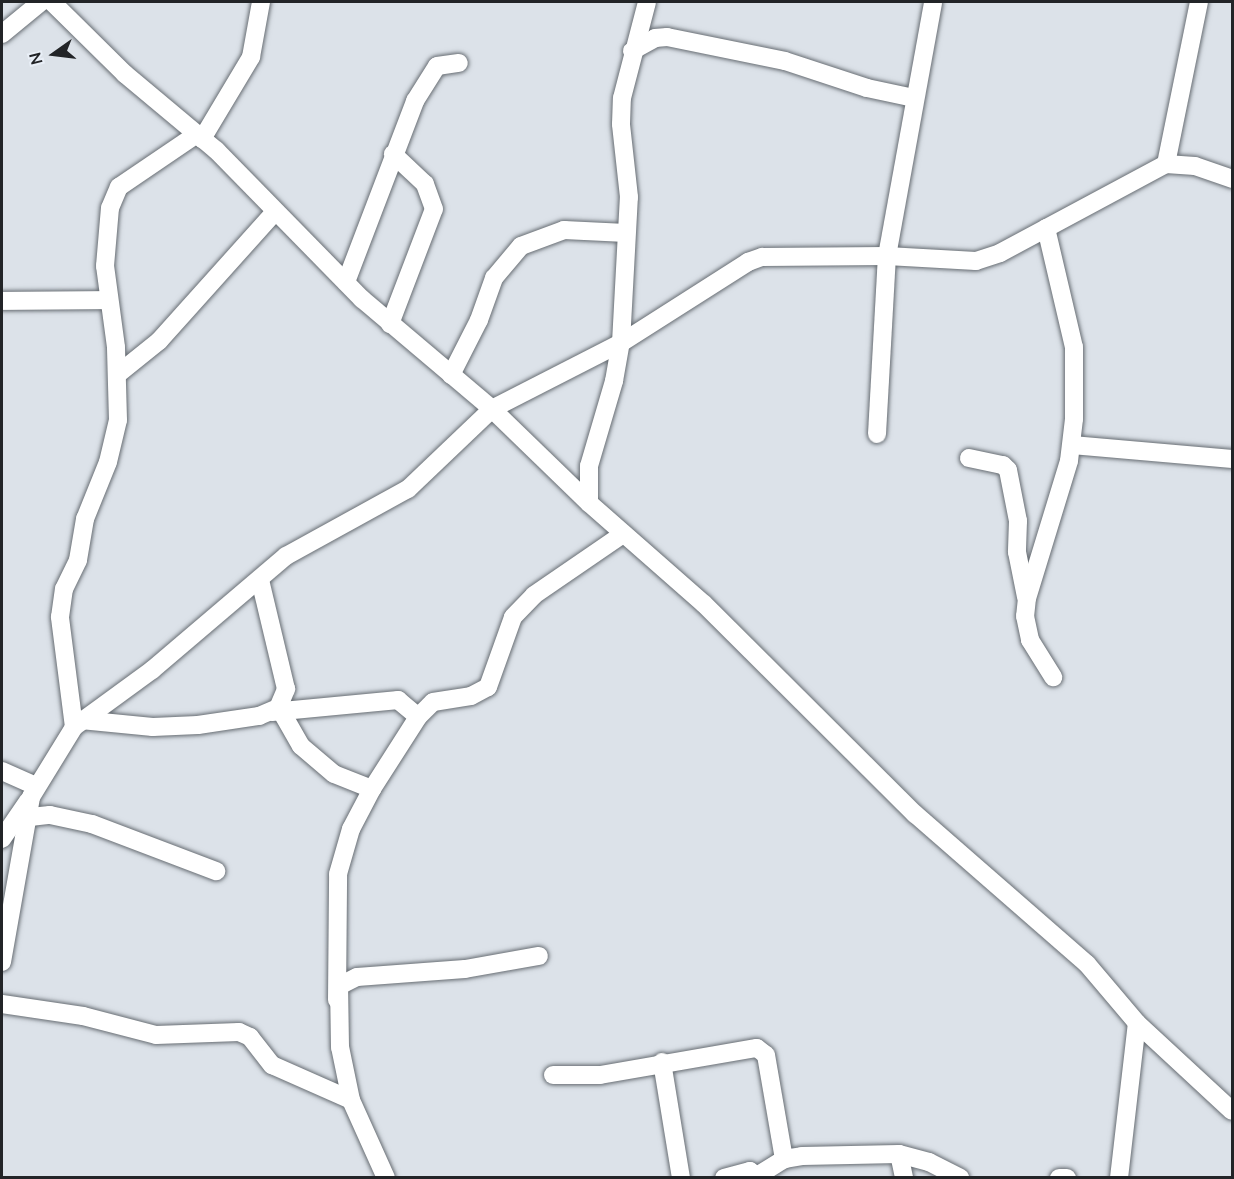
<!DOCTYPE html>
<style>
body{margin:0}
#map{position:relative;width:1234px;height:1179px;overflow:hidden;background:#dce2e9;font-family:"Nunito Sans",sans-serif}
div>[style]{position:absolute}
.roads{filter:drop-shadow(0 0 2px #676d73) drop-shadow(0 0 2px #676d73)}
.street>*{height:18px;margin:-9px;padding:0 9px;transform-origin:9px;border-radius:9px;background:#fff}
span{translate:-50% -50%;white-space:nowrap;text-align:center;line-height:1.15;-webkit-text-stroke:4.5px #e9eff7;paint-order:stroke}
.frame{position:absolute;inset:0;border:3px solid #222427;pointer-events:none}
.north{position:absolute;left:24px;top:24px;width:60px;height:60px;-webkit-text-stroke:4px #e9eff7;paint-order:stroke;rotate:256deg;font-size:16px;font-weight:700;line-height:24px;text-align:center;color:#222427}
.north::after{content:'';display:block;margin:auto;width:21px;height:27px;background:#222427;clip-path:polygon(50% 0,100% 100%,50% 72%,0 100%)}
</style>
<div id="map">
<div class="roads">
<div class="street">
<i style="left:52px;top:2px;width:103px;rotate:44.6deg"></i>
<i style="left:125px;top:74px;width:119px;rotate:39.9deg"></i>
<i style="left:216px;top:150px;width:209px;rotate:45.6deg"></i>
<i style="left:362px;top:299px;width:170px;rotate:40.2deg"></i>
<i style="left:492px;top:409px;width:135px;rotate:44.1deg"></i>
<i style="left:589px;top:503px;width:153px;rotate:41.3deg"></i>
<i style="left:704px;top:604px;width:298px;rotate:44.9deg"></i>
<i style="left:915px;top:814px;width:228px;rotate:41.1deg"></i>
<i style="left:1087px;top:964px;width:77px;rotate:49.7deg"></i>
<i style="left:1137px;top:1023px;width:129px;rotate:42.8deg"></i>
<i style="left:2px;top:34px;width:50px;rotate:-39.4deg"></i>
<i style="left:632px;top:51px;width:26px;rotate:-29deg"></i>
<i style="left:655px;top:38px;width:12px;rotate:-5deg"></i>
<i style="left:667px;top:37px;width:120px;rotate:11.5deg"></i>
<i style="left:785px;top:61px;width:86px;rotate:18.2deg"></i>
<i style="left:867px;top:88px;width:48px;rotate:12deg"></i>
<i style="left:202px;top:139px;width:96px;rotate:-59.1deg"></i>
<i style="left:251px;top:57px;width:56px;rotate:-79.7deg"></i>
<i style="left:1166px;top:164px;width:165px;rotate:-78.5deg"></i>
<i style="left:1046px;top:228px;width:122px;rotate:76.8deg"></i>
<i style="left:1074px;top:347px;width:72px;rotate:90deg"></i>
<i style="left:1074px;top:419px;width:42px;rotate:96.8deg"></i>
<i style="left:1069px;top:461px;width:143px;rotate:107deg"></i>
<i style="left:1027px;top:598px;width:18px;rotate:96deg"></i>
<i style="left:1025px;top:616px;width:25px;rotate:78deg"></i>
<i style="left:1030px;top:640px;width:44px;rotate:58.1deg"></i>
<i style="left:346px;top:282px;width:194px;rotate:-69.1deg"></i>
<i style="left:415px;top:101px;width:41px;rotate:-57.8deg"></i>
<i style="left:437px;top:66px;width:22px;rotate:-8deg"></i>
<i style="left:2px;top:301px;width:106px;rotate:-0.5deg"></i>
<i style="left:390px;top:324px;width:123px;rotate:-69.1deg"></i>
<i style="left:434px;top:209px;width:27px;rotate:-110deg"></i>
<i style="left:425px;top:184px;width:44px;rotate:-136.8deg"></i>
<i style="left:118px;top:374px;width:53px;rotate:-38.8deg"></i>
<i style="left:159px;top:341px;width:172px;rotate:-48.1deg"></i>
<i style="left:451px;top:375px;width:62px;rotate:-63deg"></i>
<i style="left:479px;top:320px;width:45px;rotate:-70.3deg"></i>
<i style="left:494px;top:278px;width:42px;rotate:-49.8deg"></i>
<i style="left:521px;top:246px;width:46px;rotate:-20.4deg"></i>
<i style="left:564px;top:230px;width:62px;rotate:2.8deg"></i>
<i style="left:877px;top:434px;width:178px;rotate:-86.8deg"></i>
<i style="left:887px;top:256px;width:258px;rotate:-79.7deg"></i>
<i style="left:1072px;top:445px;width:161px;rotate:5deg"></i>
<i style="left:969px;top:458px;width:35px;rotate:12deg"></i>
<i style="left:1003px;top:465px;width:7px;rotate:45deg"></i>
<i style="left:1008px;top:470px;width:52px;rotate:78.9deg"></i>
<i style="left:1018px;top:521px;width:31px;rotate:92deg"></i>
<i style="left:1017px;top:552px;width:46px;rotate:78.7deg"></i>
<i style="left:589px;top:503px;width:37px;rotate:-90deg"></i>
<i style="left:589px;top:466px;width:89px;rotate:-73.6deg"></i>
<i style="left:614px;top:381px;width:39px;rotate:-80deg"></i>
<i style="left:621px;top:343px;width:146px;rotate:-86.9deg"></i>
<i style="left:629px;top:197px;width:73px;rotate:-96.3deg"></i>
<i style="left:621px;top:124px;width:26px;rotate:-88deg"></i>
<i style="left:622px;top:98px;width:99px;rotate:-75.4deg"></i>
<i style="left:281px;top:711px;width:40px;rotate:60.3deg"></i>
<i style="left:301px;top:746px;width:43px;rotate:40.3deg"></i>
<i style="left:334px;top:774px;width:41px;rotate:21.5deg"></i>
<i style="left:272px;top:712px;width:127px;rotate:-5.4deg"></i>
<i style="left:398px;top:700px;width:26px;rotate:40deg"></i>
<i style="left:81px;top:720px;width:72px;rotate:5.6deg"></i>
<i style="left:153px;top:727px;width:45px;rotate:-2.5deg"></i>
<i style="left:198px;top:725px;width:62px;rotate:-8.4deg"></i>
<i style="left:259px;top:716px;width:21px;rotate:-23deg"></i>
<i style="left:278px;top:708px;width:21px;rotate:-67deg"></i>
<i style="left:286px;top:689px;width:112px;rotate:-103.4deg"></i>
<i style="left:74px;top:727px;width:111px;rotate:-97.3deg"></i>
<i style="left:60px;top:617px;width:28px;rotate:-82deg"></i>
<i style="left:64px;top:589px;width:32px;rotate:-64deg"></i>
<i style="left:78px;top:560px;width:42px;rotate:-80.3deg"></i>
<i style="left:85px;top:519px;width:61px;rotate:-68deg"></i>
<i style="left:108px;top:462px;width:43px;rotate:-76.6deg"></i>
<i style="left:118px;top:420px;width:73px;rotate:-91.6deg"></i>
<i style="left:116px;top:347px;width:82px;rotate:-97.7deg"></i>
<i style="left:105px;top:266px;width:58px;rotate:-85.1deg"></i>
<i style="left:110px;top:208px;width:23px;rotate:-67deg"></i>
<i style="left:119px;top:187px;width:94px;rotate:-34.2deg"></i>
<i style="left:2px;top:771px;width:37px;rotate:24deg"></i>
<i style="left:30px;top:817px;width:20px;rotate:-6deg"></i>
<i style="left:50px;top:815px;width:43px;rotate:12.1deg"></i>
<i style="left:92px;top:824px;width:133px;rotate:20.8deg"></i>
<i style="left:2px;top:839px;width:46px;rotate:-55.6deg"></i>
<i style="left:2px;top:962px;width:168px;rotate:-80deg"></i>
<i style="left:31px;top:797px;width:82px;rotate:-58.4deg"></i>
<i style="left:74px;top:727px;width:97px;rotate:-36.2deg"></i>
<i style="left:152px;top:670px;width:176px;rotate:-40.4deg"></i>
<i style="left:286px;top:556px;width:139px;rotate:-28.8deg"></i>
<i style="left:408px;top:489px;width:116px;rotate:-43.6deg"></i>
<i style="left:492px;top:409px;width:145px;rotate:-27.1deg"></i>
<i style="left:621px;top:343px;width:151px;rotate:-32.5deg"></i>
<i style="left:748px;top:262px;width:15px;rotate:-20deg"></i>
<i style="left:762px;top:257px;width:125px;rotate:-0.5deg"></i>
<i style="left:887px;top:256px;width:89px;rotate:3.2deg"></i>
<i style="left:976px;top:261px;width:25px;rotate:-18deg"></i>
<i style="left:1000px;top:253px;width:188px;rotate:-28.2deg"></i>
<i style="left:1166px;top:164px;width:29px;rotate:4deg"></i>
<i style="left:1195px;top:166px;width:39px;rotate:19deg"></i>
<i style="left:337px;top:1000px;width:126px;rotate:-89.5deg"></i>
<i style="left:338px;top:874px;width:47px;rotate:-73.9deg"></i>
<i style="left:351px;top:829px;width:45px;rotate:-62.3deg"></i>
<i style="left:372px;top:789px;width:85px;rotate:-57.4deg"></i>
<i style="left:418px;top:717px;width:21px;rotate:-45deg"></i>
<i style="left:433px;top:702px;width:38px;rotate:-9deg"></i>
<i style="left:471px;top:696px;width:19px;rotate:-28deg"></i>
<i style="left:488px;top:687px;width:74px;rotate:-70.3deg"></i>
<i style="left:513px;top:617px;width:30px;rotate:-46deg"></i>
<i style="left:534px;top:595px;width:108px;rotate:-34.4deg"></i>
<i style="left:2px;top:1004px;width:82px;rotate:8.4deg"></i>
<i style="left:83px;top:1016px;width:75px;rotate:14.6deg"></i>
<i style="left:156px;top:1035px;width:83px;rotate:-2.1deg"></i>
<i style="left:239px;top:1032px;width:12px;rotate:24deg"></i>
<i style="left:250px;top:1037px;width:36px;rotate:52deg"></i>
<i style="left:272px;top:1065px;width:86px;rotate:23.9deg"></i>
<i style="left:662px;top:1062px;width:118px;rotate:80.7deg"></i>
<i style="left:553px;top:1075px;width:47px"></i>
<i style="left:600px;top:1075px;width:159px;rotate:-9.8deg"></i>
<i style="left:757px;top:1048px;width:11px;rotate:38deg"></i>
<i style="left:766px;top:1055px;width:106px;rotate:80.2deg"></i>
<i style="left:899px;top:1154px;width:25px;rotate:78deg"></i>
<i style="left:757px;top:1176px;width:32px;rotate:-32deg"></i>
<i style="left:784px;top:1159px;width:18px;rotate:-9deg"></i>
<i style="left:802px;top:1156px;width:97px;rotate:-1.2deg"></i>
<i style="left:899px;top:1154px;width:31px;rotate:15deg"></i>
<i style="left:929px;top:1162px;width:35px;rotate:27deg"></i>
<i style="left:386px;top:1178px;width:85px;rotate:-114.2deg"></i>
<i style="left:351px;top:1100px;width:54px;rotate:-101.7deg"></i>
<i style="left:340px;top:1047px;width:61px;rotate:-90.9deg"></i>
<i style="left:339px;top:986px;width:20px;rotate:-27deg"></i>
<i style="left:357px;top:977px;width:108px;rotate:-4.2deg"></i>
<i style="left:465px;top:969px;width:75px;rotate:-10deg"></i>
<i style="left:724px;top:1178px;width:27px;rotate:-15deg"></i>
<i style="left:750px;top:1171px;width:11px;rotate:38deg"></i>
<i style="left:1059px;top:1178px;width:8px"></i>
<i style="left:1119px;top:1178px;width:156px;rotate:-83.4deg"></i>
</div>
</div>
<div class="frame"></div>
<div class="north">N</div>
</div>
